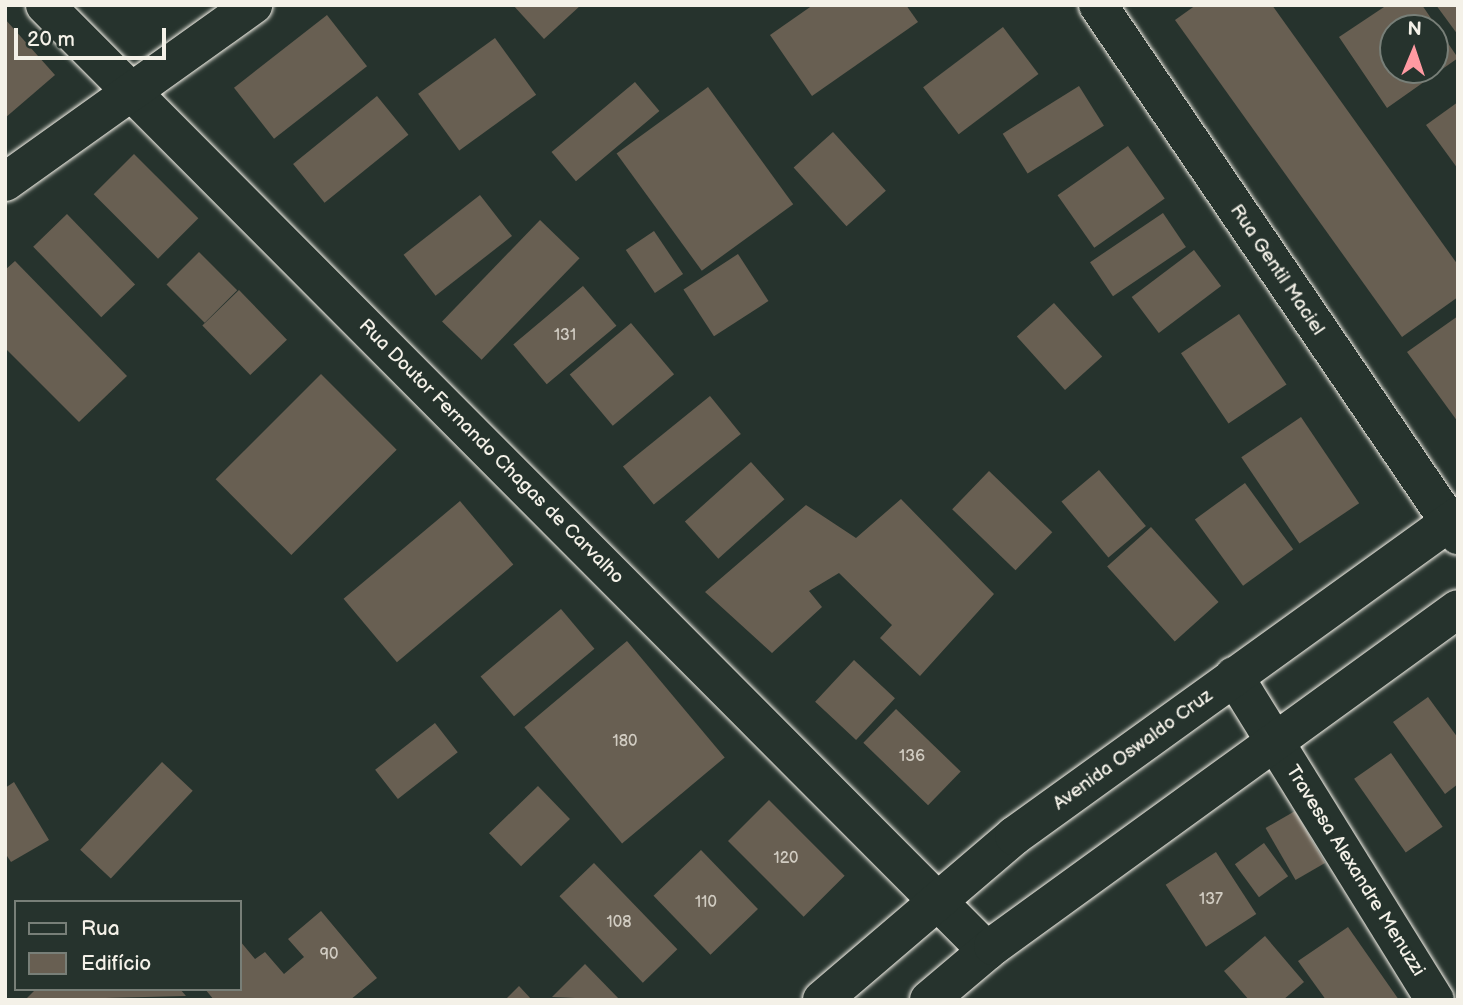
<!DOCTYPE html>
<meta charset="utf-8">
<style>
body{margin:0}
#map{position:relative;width:1463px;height:1005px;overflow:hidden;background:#26332d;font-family:"Balsamiq Sans",sans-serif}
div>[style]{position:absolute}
.building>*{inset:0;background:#685f52;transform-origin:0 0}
.roads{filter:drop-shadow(0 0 2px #f4f1e8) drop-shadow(0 0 2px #f4f1e8)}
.minor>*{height:38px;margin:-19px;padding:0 19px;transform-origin:19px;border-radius:19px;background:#26332d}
.tertiary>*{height:38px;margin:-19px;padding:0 19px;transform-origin:19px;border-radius:19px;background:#26332d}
span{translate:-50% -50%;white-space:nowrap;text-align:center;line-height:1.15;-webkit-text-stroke:6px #26332d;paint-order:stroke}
.number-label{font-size:16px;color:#d1ccc2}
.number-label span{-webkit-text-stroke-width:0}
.street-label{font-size:19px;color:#f4f1e8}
.frame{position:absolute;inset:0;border:7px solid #f4f1e8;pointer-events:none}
.legend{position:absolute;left:14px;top:900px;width:228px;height:91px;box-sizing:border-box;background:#26332d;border:2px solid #787f78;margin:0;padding:9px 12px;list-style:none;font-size:21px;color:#f4f1e8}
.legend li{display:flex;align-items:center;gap:14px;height:35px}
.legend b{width:35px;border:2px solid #787f78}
.north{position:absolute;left:1379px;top:14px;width:70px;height:70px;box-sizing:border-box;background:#26332d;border:2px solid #787f78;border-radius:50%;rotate:2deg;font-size:19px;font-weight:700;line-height:28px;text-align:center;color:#f4f1e8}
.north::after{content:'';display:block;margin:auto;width:24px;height:32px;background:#ff9aa2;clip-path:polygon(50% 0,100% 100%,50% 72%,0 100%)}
.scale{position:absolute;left:14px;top:28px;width:152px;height:32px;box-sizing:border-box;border:4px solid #f4f1e8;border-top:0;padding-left:9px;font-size:21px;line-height:24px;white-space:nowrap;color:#f4f1e8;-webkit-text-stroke:5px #26332d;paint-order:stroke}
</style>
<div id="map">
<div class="building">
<i style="clip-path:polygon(513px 5px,581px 5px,544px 39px)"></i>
<i style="clip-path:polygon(813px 5px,906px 5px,918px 22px,812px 96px,770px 35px)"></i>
<i style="clip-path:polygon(1196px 5px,1272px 5px,1458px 265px,1458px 297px,1402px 337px,1175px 20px)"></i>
<i style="clip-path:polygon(evenodd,1387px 5px,1422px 5px,1458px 58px,1387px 108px,1339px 37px,1387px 5px,1393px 28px,1435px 28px,1435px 70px,1393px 70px,1393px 28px)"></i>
<i style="clip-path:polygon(1436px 5px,1458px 5px,1458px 35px)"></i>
<i style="left:327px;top:15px;width:65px;height:118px;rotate:52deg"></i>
<i style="clip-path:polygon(5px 19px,55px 75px,5px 118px)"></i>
<i style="left:1003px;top:27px;width:59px;height:100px;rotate:53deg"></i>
<i style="left:495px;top:38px;width:70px;height:95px;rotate:54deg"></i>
<i style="left:635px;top:82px;width:38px;height:109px;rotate:50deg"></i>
<i style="left:1079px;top:86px;width:47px;height:90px;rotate:58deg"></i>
<i style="left:708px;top:87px;width:145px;height:113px;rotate:54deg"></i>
<i style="left:377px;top:96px;width:50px;height:108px;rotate:51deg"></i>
<i style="clip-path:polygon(1458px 102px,1458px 169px,1426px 125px)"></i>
<i style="left:833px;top:132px;width:79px;height:53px;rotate:48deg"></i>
<i style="left:1128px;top:146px;width:64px;height:86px;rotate:55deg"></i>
<i style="left:134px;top:154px;width:91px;height:57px;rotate:45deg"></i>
<i style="left:480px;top:195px;width:52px;height:97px;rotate:52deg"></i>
<i style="left:1163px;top:213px;width:41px;height:88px;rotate:56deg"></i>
<i style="left:67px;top:214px;width:98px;height:47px;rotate:46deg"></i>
<i style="left:540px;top:220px;width:55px;height:141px;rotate:44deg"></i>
<i style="left:654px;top:231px;width:52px;height:34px;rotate:56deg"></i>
<i style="left:1194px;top:250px;width:45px;height:78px;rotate:53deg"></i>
<i style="left:199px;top:252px;width:54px;height:46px;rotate:45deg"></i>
<i style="left:738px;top:254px;width:56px;height:65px;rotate:57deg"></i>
<i style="clip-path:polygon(15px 261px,127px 376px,79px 422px,5px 348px,5px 270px)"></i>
<i style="left:583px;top:286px;width:52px;height:91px;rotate:50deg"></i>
<i style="left:239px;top:290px;width:69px;height:51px;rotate:46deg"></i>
<i style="left:1054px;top:303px;width:72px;height:50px;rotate:48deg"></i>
<i style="left:1239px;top:314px;width:85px;height:70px;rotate:56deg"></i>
<i style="clip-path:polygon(1458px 316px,1458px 422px,1407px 352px)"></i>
<i style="left:631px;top:323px;width:67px;height:80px;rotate:50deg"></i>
<i style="left:321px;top:374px;width:107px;height:149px;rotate:45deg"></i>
<i style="left:710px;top:396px;width:49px;height:112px;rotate:51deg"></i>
<i style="left:1301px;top:417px;width:104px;height:72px;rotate:56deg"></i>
<i style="left:751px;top:462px;width:50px;height:89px;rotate:48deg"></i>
<i style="left:1099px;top:470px;width:73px;height:49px;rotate:50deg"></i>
<i style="left:989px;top:471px;width:88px;height:53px;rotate:44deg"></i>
<i style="left:1245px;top:483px;width:82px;height:62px;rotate:54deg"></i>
<i style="clip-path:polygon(901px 499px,994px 594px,920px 676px,880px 638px,892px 625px,839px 573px,809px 591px,822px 607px,772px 653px,705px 592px,806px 505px,856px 538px)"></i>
<i style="left:460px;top:501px;width:83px;height:152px;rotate:50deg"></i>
<i style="left:1151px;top:527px;width:101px;height:59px;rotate:48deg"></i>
<i style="left:561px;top:609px;width:52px;height:105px;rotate:50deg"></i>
<i style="left:627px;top:641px;width:152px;height:134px;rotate:50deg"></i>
<i style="left:854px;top:660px;width:56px;height:57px;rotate:43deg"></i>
<i style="clip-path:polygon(1428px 697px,1458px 738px,1458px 784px,1445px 794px,1393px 722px)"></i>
<i style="left:896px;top:709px;width:90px;height:47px;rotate:44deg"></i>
<i style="left:435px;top:723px;width:37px;height:76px;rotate:52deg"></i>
<i style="left:1391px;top:753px;width:90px;height:45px;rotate:55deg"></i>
<i style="left:162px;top:762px;width:42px;height:120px;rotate:43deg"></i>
<i style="clip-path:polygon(14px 782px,49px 840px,11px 862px,5px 853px,5px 788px)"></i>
<i style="left:538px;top:786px;width:46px;height:68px;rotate:46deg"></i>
<i style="left:769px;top:800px;width:107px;height:58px;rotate:45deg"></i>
<i style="left:1295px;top:811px;width:60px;height:34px;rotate:60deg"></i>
<i style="left:1264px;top:843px;width:41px;height:36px;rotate:54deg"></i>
<i style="left:701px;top:850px;width:82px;height:66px;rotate:46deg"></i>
<i style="left:1216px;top:852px;width:74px;height:60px;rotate:57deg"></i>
<i style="left:594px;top:863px;width:120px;height:48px;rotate:46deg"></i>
<i style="clip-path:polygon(321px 911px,377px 978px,350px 1000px,214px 1000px,205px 989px,240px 989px,240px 941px,255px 959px,265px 952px,284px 974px,304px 957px,288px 939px)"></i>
<i style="clip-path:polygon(1348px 927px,1399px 1000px,1326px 1000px,1298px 961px)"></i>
<i style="clip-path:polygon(1265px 936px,1304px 982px,1283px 1000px,1249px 1000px,1224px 971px)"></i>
<i style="clip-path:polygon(585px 964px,620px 1000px,552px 997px)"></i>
<i style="clip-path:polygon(519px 986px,532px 1000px,505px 1000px)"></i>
<i style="clip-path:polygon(36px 989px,180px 989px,186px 996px,25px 1000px)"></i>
</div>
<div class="roads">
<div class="minor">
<i style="left:45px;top:5px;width:1335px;rotate:45.12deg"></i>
<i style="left:5px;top:182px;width:305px;rotate:-35.5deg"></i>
<i style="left:1234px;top:676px;width:381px;rotate:58.2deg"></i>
</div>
<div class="tertiary">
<i style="left:1098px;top:5px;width:641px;rotate:55.81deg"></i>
<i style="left:822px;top:1000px;width:253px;rotate:-40.5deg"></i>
<i style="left:1014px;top:836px;width:547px;rotate:-35.78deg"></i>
<i style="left:929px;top:1000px;width:84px;rotate:-40.2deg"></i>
<i style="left:993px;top:946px;width:574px;rotate:-35.93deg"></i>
</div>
</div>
<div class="number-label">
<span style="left:565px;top:336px">131</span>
<span style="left:625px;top:742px">180</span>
<span style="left:912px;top:757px">136</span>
<span style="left:786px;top:859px">120</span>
<span style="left:1211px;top:900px">137</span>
<span style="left:706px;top:903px">110</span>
<span style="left:619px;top:923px">108</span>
<span style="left:329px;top:955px">90</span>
</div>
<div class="street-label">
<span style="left:1277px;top:270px;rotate:56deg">Rua Gentil Maciel</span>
<span style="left:491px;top:452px;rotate:45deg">Rua Doutor Fernando Chagas de Carvalho</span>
<span style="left:1133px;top:750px;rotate:-36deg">Avenida Oswaldo Cruz</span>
<span style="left:1355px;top:871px;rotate:58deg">Travessa Alexandre Menuzzi</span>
</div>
<div class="frame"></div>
<ul class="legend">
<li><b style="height:9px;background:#26332d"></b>Rua</li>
<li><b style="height:19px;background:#685f52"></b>Edifício</li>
</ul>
<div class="north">N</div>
<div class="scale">20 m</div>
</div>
